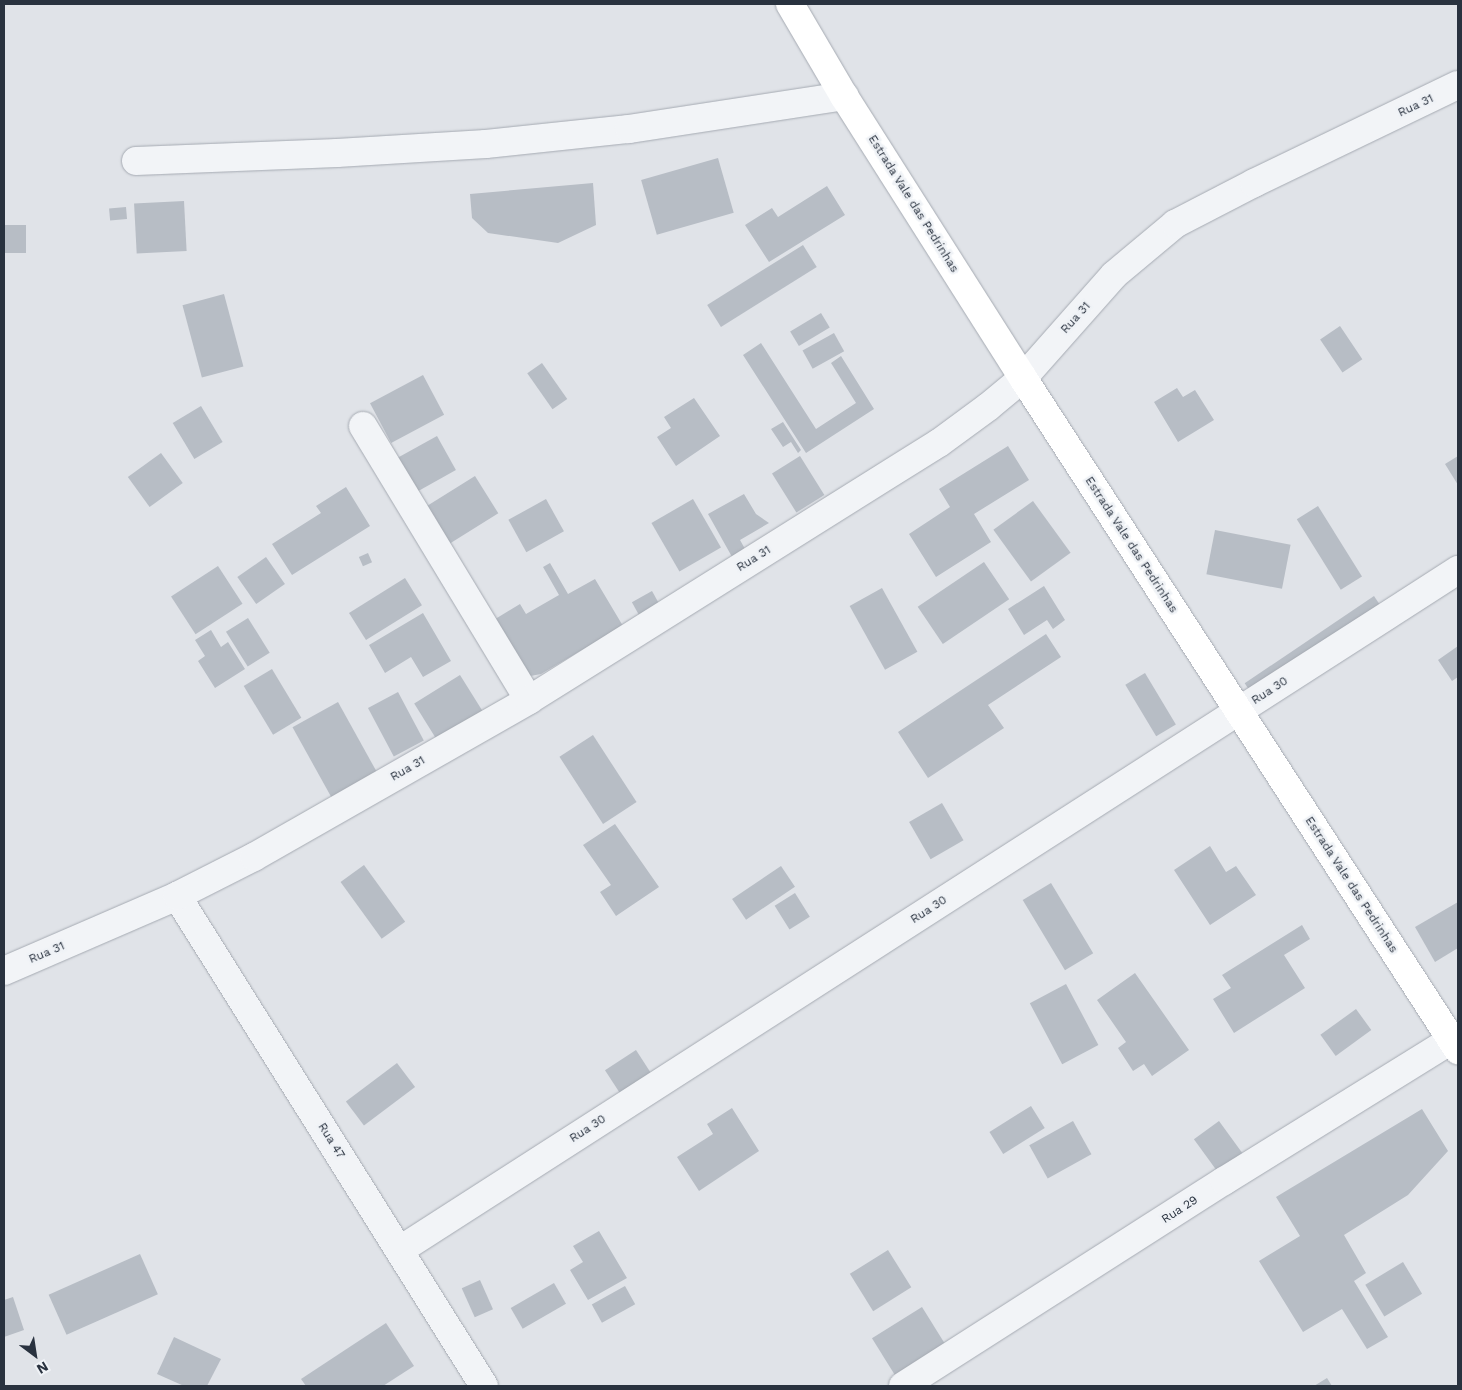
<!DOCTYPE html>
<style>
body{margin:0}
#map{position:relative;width:1462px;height:1390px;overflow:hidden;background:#e0e3e8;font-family:"Work Sans",sans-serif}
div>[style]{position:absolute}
.building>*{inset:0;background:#b7bdc5;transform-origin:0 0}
.roads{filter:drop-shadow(0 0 1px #a5aab2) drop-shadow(0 0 1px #a5aab2)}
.minor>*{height:28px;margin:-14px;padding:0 14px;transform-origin:14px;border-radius:14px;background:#f2f4f7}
.secondary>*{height:28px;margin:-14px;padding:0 14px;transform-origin:14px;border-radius:14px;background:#fff}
span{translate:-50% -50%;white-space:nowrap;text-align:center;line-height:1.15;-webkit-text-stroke:5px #eff2f6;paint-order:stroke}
.street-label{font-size:12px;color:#29323f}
.frame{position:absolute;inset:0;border:5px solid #29323f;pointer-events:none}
.north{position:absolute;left:10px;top:1330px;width:50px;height:50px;-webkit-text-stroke:4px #eff2f6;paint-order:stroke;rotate:149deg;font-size:14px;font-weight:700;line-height:20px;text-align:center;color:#29323f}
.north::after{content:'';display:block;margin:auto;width:18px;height:22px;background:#29323f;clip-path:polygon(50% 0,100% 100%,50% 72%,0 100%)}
</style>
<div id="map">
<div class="building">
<i style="left:718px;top:158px;width:57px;height:80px;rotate:74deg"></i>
<i style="clip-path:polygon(593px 183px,596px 225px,558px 243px,488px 233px,472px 218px,470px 194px)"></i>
<i style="clip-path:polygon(827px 186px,845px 215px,769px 262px,745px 225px,772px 208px,778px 217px)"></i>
<i style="left:184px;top:201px;width:50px;height:50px;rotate:87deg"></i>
<i style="left:126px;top:207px;width:12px;height:17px;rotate:85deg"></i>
<i style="left:4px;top:225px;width:22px;height:28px"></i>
<i style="left:803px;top:245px;width:26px;height:113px;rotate:58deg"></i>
<i style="left:224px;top:294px;width:75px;height:43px;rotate:75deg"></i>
<i style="left:821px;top:313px;width:17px;height:36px;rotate:59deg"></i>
<i style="left:1340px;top:326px;width:40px;height:24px;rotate:56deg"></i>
<i style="left:834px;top:333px;width:21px;height:36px;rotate:61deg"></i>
<i style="clip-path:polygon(761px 343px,816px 429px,856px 403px,831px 363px,841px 356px,874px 409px,806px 453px,743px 355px)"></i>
<i style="left:542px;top:363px;width:44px;height:18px;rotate:55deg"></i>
<i style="left:423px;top:375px;width:45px;height:60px;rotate:62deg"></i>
<i style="clip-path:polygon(1177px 388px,1183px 397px,1195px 390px,1214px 420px,1178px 442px,1154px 402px)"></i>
<i style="clip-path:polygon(694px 398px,720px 436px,676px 466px,657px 437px,671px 428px,664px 417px)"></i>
<i style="left:201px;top:406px;width:42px;height:33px;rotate:59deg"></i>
<i style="clip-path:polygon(783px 422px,801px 450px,798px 453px,791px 442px,783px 447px,771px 429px)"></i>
<i style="left:437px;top:436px;width:39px;height:45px;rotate:61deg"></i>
<i style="clip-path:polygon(1008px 446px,1029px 480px,974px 514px,991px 542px,936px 577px,909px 534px,950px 507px,939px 489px)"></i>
<i style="left:161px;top:453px;width:37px;height:41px;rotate:54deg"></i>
<i style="left:800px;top:456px;width:46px;height:33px;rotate:58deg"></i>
<i style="clip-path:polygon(1458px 456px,1458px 485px,1445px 464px)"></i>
<i style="left:475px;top:476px;width:44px;height:59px;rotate:58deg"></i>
<i style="clip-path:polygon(346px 487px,370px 526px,292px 575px,272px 544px,321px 513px,316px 506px)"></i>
<i style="clip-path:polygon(744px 494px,756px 514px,769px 523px,740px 540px,749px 556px,736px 564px,708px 514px)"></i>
<i style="left:546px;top:499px;width:37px;height:43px;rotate:61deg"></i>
<i style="left:693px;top:499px;width:56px;height:48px;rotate:60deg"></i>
<i style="left:1033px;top:501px;width:64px;height:49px;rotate:54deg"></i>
<i style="left:1318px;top:506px;width:83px;height:25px;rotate:58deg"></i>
<i style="left:1215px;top:530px;width:77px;height:45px;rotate:11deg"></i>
<i style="left:368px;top:553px;width:10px;height:10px;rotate:66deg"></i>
<i style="left:266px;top:557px;width:33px;height:35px;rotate:55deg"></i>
<i style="left:984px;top:562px;width:45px;height:80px;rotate:56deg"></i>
<i style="clip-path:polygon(550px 563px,568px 594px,595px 579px,623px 626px,541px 674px,525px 677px,492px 621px,520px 604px,526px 614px,559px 595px,543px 567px)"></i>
<i style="left:218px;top:566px;width:45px;height:56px;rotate:57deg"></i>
<i style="left:405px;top:578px;width:32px;height:66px;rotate:58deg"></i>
<i style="clip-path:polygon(1044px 586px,1065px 620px,1053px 629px,1047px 620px,1024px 635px,1008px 609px)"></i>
<i style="left:882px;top:588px;width:73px;height:37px;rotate:61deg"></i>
<i style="left:652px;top:591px;width:23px;height:23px;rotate:61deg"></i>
<i style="left:1374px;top:596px;width:18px;height:156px;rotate:56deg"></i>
<i style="clip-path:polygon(423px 613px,451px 661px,423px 677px,411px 657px,385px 673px,369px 645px)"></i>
<i style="left:248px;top:618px;width:41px;height:26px;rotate:58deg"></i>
<i style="clip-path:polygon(211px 630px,221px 647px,228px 642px,245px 669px,215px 688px,198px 661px,205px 656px,195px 640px)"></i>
<i style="clip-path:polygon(1046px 634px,1061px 657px,988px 705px,1004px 728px,928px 778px,898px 732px)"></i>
<i style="clip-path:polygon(1458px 646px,1458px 677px,1452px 681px,1438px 660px)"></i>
<i style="left:272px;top:669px;width:57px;height:33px;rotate:59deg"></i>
<i style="left:1145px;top:673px;width:60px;height:23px;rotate:59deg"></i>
<i style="left:460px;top:675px;width:44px;height:54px;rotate:58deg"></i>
<i style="left:398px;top:692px;width:55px;height:34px;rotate:62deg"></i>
<i style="left:338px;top:702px;width:81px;height:52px;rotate:61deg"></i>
<i style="left:593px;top:735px;width:80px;height:40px;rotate:57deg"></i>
<i style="left:942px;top:803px;width:43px;height:38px;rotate:60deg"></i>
<i style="clip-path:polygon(615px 824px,659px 887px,616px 916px,600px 892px,611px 885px,583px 845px)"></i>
<i style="clip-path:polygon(1210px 846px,1226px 872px,1236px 866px,1256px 895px,1210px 925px,1174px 870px)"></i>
<i style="left:364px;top:865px;width:70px;height:29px;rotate:54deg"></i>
<i style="left:781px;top:866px;width:25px;height:59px;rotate:56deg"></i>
<i style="left:1051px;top:883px;width:82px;height:33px;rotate:59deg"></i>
<i style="left:795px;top:893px;width:28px;height:24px;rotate:58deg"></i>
<i style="clip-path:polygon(1458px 902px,1458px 948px,1435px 962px,1415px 927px)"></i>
<i style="clip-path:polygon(1302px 925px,1310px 939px,1284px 955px,1305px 988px,1234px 1033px,1213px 999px,1231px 988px,1222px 975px)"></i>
<i style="clip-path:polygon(1135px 973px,1189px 1050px,1152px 1076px,1144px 1064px,1133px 1071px,1118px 1048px,1126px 1042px,1097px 1000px)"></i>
<i style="left:1066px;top:984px;width:69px;height:41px;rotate:62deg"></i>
<i style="left:1356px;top:1009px;width:26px;height:44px;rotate:54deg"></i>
<i style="left:636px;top:1050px;width:33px;height:37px;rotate:57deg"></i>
<i style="left:397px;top:1063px;width:30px;height:64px;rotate:53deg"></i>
<i style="left:1031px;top:1106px;width:26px;height:49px;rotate:58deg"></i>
<i style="clip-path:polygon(732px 1108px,759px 1151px,699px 1191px,677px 1157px,713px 1134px,707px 1124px)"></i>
<i style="clip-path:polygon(1422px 1109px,1448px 1151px,1408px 1195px,1344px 1235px,1366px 1273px,1354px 1281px,1388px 1337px,1367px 1349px,1342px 1309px,1303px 1332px,1259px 1261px,1300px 1236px,1276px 1197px)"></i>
<i style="left:1073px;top:1121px;width:38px;height:50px;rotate:61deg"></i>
<i style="left:1219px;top:1121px;width:52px;height:31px;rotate:54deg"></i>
<i style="clip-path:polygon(599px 1231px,627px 1278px,588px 1300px,570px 1270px,583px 1262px,573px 1246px)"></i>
<i style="left:888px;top:1250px;width:44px;height:45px;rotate:58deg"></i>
<i style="left:140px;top:1254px;width:44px;height:100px;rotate:66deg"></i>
<i style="left:1403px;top:1262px;width:37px;height:44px;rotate:59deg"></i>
<i style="left:480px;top:1280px;width:32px;height:20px;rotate:66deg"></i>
<i style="left:554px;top:1283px;width:24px;height:50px;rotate:60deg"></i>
<i style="left:625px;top:1286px;width:21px;height:38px;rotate:61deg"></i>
<i style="clip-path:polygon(13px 1297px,24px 1330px,4px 1337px,4px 1300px)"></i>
<i style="left:922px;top:1307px;width:45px;height:59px;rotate:58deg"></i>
<i style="clip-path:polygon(386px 1323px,414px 1366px,383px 1386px,306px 1386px,301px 1379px)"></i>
<i style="clip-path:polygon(174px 1337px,221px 1359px,207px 1386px,184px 1386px,157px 1374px)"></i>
<i style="clip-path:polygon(1327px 1378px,1332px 1386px,1314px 1386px)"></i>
</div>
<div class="roads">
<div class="minor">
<i style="left:136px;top:161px;width:201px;rotate:-2.3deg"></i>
<i style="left:337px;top:153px;width:149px;rotate:-3.5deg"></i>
<i style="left:486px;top:144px;width:144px;rotate:-6deg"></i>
<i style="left:629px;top:129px;width:218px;rotate:-8.7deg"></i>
<i style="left:363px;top:426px;width:320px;rotate:58.8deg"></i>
<i style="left:177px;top:896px;width:578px;rotate:57.93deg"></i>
<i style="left:4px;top:971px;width:189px;rotate:-23.4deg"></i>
<i style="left:177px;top:896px;width:86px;rotate:-26.9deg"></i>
<i style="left:254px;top:857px;width:317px;rotate:-29.7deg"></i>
<i style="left:529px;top:700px;width:484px;rotate:-32.1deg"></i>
<i style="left:939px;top:443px;width:61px;rotate:-36.3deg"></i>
<i style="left:988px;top:407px;width:45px;rotate:-39.6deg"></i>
<i style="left:1023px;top:378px;width:137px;rotate:-48.5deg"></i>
<i style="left:1114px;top:275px;width:80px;rotate:-39.9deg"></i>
<i style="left:1175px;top:224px;width:89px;rotate:-27.4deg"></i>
<i style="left:1254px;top:183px;width:226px;rotate:-25.7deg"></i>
<i style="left:400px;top:1250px;width:1258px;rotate:-32.73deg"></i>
<i style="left:903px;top:1386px;width:381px;rotate:-32.6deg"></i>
<i style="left:1224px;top:1181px;width:275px;rotate:-31.8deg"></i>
</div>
<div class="secondary">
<i style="left:790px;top:4px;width:107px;rotate:59.6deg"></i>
<i style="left:844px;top:96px;width:334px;rotate:57.6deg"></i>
<i style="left:1023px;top:378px;width:801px;rotate:57.08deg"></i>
</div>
</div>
<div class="street-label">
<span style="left:1416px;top:106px;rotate:-25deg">Rua 31</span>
<span style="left:913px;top:204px;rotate:58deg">Estrada Vale das Pedrinhas</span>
<span style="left:1076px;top:318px;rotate:-48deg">Rua 31</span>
<span style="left:1131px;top:545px;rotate:57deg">Estrada Vale das Pedrinhas</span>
<span style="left:754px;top:559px;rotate:-32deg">Rua 31</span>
<span style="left:1270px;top:691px;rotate:-33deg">Rua 30</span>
<span style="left:408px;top:769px;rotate:-30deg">Rua 31</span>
<span style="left:1351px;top:885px;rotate:57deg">Estrada Vale das Pedrinhas</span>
<span style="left:929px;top:910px;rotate:-33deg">Rua 30</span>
<span style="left:47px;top:953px;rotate:-23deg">Rua 31</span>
<span style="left:588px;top:1129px;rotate:-33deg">Rua 30</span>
<span style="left:331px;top:1141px;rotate:58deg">Rua 47</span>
<span style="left:1180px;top:1210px;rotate:-33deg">Rua 29</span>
</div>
<div class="frame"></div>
<div class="north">N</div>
</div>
